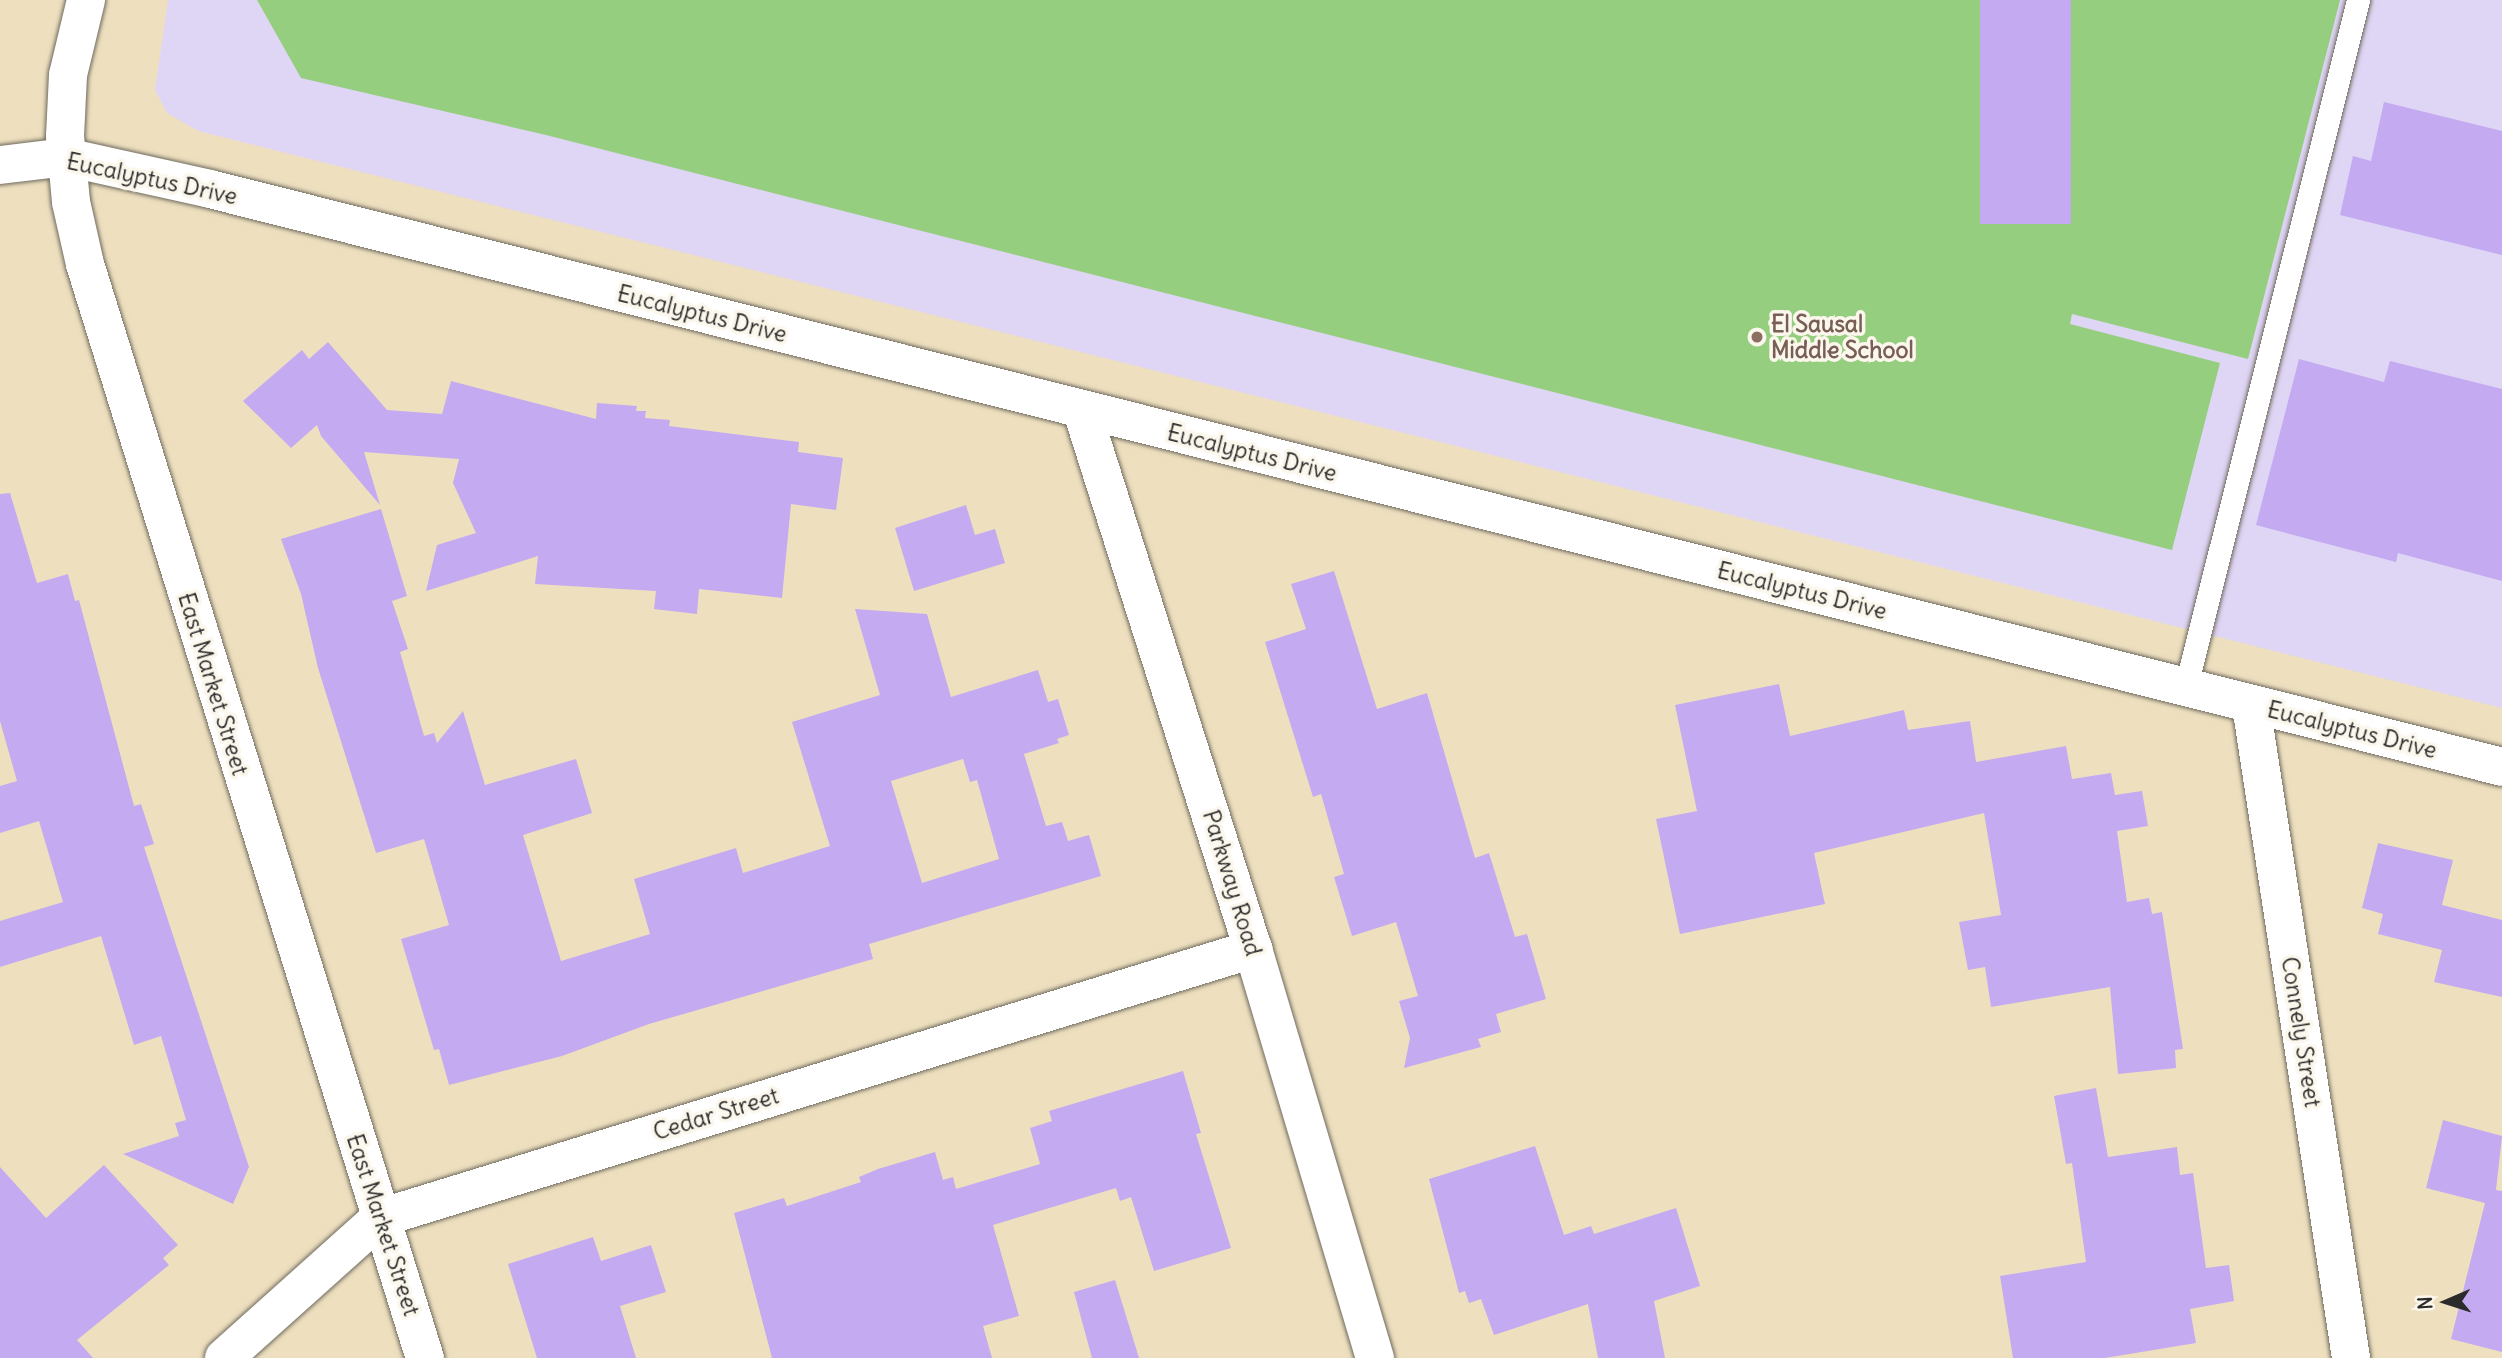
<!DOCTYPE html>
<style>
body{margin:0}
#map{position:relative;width:2502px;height:1358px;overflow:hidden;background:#eee0bf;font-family:Delius,sans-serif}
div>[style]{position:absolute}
.built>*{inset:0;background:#dfd5f5}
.green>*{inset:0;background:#96ce80}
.building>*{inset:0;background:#c4aaf0;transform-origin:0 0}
.roads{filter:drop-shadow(0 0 2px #6f6a5f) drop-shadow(0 0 2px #6f6a5f)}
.lane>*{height:23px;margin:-11.5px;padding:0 11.5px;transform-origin:11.5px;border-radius:11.5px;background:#fff}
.street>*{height:38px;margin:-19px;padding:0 19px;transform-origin:19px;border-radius:19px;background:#fff}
.secondary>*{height:38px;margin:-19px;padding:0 19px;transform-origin:19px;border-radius:19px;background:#fff}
.dots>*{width:19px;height:19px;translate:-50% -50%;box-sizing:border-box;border:4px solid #fbf7ec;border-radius:50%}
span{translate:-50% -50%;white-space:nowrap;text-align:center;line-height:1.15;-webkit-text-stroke:7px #fbf7ec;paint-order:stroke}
.street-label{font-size:23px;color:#2b2b2b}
.education-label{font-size:23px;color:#785e54;font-weight:700}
.left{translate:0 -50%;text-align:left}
.north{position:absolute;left:2411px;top:1267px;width:70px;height:70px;-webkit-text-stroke:5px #fbf7ec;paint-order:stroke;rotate:267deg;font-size:19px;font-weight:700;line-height:28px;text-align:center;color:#2b2b2b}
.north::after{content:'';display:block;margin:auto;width:24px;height:32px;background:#2b2b2b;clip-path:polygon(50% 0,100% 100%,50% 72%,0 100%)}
</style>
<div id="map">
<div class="built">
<i style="clip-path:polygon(168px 0,2502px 0,2502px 708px,198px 131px,167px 113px,155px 90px)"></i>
</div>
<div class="green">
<i style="clip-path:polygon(257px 0,2340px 0,2248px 359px,2072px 314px,2070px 324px,2220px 363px,2172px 550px,546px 135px,301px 78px)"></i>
</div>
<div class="building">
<i style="left:1980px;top:0;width:91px;height:224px"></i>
<i style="clip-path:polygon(2384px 102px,2502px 131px,2502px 255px,2340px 215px,2353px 156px,2371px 161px)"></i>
<i style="clip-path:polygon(328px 342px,387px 410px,442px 414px,451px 381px,596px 419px,597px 403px,637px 406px,636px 411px,646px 411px,645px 418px,670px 420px,669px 426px,799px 442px,798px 452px,843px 458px,836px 510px,791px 504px,782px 598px,699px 589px,697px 614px,654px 609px,656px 591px,535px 584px,538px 556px,426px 591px,437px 545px,476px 533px,453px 483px,459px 459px,364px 452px,380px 505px,321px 436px,317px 425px,291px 448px,243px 401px,302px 350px,309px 359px)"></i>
<i style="clip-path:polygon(2299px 359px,2384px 382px,2390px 361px,2502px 389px,2502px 581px,2398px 553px,2396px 562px,2256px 525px)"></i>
<i style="clip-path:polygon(10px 493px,37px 583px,68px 574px,75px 601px,79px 600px,134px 806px,141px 804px,154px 844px,144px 847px,249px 1167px,233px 1204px,123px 1154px,179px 1136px,175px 1123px,186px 1120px,161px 1036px,134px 1045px,101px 936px,0 967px,0 921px,63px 902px,39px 821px,0 833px,0 786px,17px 781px,0 721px,0 494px)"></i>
<i style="clip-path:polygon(966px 505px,975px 535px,995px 529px,1005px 563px,914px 591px,895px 528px)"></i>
<i style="clip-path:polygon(evenodd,381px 509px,407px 596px,392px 601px,408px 649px,400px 652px,424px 736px,434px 733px,437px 743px,463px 711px,485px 785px,576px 759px,592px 813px,523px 835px,561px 961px,650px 934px,634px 879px,736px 848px,743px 873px,830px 846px,792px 722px,880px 695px,855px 609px,927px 614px,951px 697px,1038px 670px,1048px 702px,1058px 699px,1069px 735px,1057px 739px,1059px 743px,1024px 754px,1046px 826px,1062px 822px,1068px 841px,1089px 835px,1101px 876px,869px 944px,873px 959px,649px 1024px,562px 1056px,449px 1085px,439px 1049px,434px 1050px,401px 939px,449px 925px,424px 839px,376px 853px,318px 668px,301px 594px,281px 539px,381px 509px,963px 759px,970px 782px,977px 780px,999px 859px,922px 883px,891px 781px,963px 759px)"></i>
<i style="clip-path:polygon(1334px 571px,1377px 709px,1427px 693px,1475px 858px,1489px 853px,1515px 937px,1527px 934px,1546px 999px,1496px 1014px,1501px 1032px,1478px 1039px,1481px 1047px,1404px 1068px,1410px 1038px,1399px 1001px,1418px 996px,1396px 922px,1352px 936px,1334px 877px,1344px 874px,1321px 794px,1313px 797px,1265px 642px,1306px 629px,1291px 584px)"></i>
<i style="clip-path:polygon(1779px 684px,1790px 736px,1904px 710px,1908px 730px,1970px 721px,1976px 762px,2066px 746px,2072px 779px,2111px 773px,2115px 795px,2142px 791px,2148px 826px,2117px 831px,2127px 902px,2149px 898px,2152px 914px,2162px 912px,2183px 1049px,2175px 1050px,2176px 1068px,2118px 1074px,2110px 987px,1991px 1007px,1985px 967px,1968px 970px,1959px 922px,2001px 915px,1984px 813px,1814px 853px,1825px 904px,1680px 934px,1656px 819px,1697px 811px,1675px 705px)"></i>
<i style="clip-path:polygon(2378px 843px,2453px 860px,2442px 905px,2502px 920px,2502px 997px,2434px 982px,2442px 950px,2378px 934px,2383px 914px,2362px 908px)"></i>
<i style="clip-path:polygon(1183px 1071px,1201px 1133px,1196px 1134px,1231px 1248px,1154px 1271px,1131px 1197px,1120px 1201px,1116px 1188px,993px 1225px,1019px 1316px,983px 1326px,992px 1358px,772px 1358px,734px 1213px,784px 1198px,787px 1206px,861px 1182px,859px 1177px,878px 1169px,935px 1152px,943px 1180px,953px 1177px,956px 1189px,1040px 1164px,1030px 1128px,1052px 1121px,1049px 1111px)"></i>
<i style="clip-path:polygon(2096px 1088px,2108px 1157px,2177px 1147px,2180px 1175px,2193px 1173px,2206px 1268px,2229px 1265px,2234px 1301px,2190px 1309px,2196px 1343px,2105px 1358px,2013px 1358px,2000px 1276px,2086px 1262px,2072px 1163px,2066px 1164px,2054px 1096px)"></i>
<i style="clip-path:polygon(2443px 1120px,2502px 1136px,2496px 1190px,2502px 1191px,2502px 1352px,2451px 1339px,2485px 1203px,2426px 1188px)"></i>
<i style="clip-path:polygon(1535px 1146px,1564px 1235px,1591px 1226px,1594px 1234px,1676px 1208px,1700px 1286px,1654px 1301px,1665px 1358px,1598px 1358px,1588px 1304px,1494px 1335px,1481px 1299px,1469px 1303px,1465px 1291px,1459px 1293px,1429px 1179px)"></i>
<i style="clip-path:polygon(104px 1165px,178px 1245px,163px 1258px,169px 1265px,77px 1340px,93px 1358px,0 1358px,0 1167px,46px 1218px)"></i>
<i style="clip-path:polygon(593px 1237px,601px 1261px,651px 1245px,666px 1292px,620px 1306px,636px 1358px,537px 1358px,508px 1264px)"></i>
<i style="clip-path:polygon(1115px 1280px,1139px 1358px,1092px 1358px,1074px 1292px)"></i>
</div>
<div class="roads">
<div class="lane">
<i style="left:2186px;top:686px;width:707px;rotate:-75.92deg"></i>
</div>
<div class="street">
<i style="left:0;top:165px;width:66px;rotate:-6.9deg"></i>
<i style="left:66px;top:157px;width:148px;rotate:12.5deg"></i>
<i style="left:210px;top:189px;width:2364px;rotate:14.15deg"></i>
<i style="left:1082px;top:411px;width:565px;rotate:72.37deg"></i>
<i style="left:1253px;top:949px;width:427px;rotate:73.4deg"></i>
<i style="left:2251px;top:705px;width:661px;rotate:81.29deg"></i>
<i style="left:224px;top:1358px;width:210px;rotate:-41.9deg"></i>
<i style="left:380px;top:1218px;width:914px;rotate:-17.13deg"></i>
</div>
<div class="secondary">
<i style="left:86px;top:0;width:77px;rotate:103.5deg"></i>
<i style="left:68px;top:75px;width:61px;rotate:92.8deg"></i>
<i style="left:65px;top:136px;width:66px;rotate:84.8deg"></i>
<i style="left:71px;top:202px;width:64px;rotate:77.3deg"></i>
<i style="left:85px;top:264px;width:1146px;rotate:72.74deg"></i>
</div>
</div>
<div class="dots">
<i style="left:1757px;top:337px;background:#8d6e63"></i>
</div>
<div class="street-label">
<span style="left:152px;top:179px;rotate:12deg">Eucalyptus Drive</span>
<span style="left:702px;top:314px;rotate:14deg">Eucalyptus Drive</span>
<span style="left:1252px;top:453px;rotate:14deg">Eucalyptus Drive</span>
<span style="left:1802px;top:591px;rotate:14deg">Eucalyptus Drive</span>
<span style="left:213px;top:684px;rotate:73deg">East Market Street</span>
<span style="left:2352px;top:730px;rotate:14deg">Eucalyptus Drive</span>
<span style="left:1232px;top:883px;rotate:73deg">Parkway Road</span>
<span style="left:2301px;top:1032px;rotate:81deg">Connely Street</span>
<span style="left:716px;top:1114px;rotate:-17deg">Cedar Street</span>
<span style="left:383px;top:1225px;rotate:72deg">East Market Street</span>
</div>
<div class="education-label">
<span class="left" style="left:1771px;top:337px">El Sausal<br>Middle School</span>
</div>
<div class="north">N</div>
</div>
